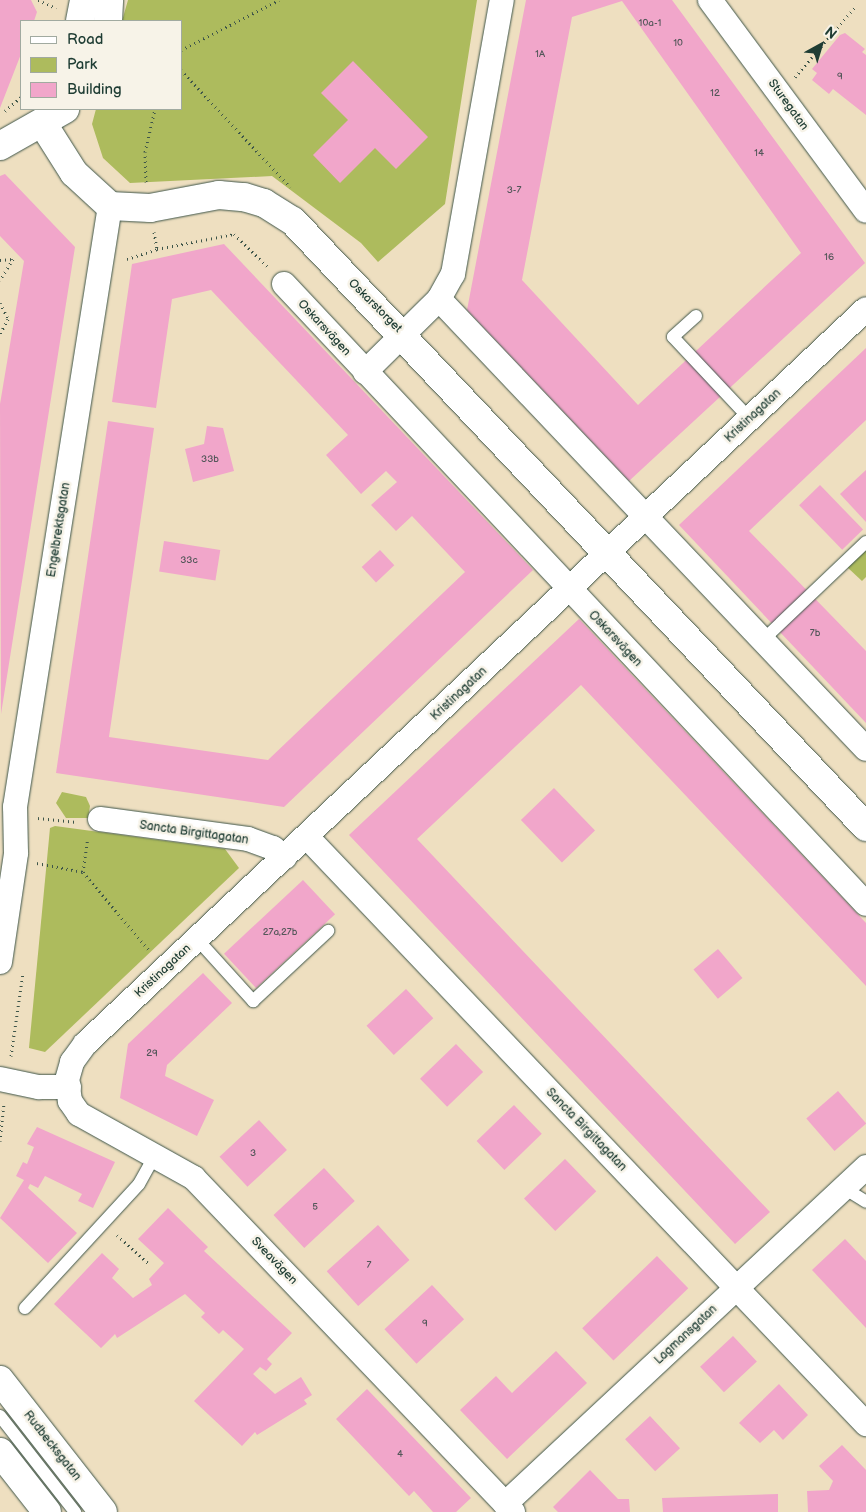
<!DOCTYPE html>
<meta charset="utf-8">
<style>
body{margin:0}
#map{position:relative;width:866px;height:1512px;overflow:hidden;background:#eedfc0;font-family:"Balsamiq Sans",sans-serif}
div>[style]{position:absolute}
.green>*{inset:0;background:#adbb5d}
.building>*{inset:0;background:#f1a6ca;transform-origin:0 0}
.path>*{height:3px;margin-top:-1.5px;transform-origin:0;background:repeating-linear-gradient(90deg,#3e5549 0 1px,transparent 0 5px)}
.roads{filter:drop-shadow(0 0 1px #3e5549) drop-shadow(0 0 1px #3e5549)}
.lane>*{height:12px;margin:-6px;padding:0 6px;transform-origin:6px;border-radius:6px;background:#fff}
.street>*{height:24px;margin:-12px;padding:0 12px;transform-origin:12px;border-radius:12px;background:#fff}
.secondary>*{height:28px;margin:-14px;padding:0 14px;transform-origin:14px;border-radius:14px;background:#fff}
span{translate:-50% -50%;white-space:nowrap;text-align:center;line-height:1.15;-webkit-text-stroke:5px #f7f3e8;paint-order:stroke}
.number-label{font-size:10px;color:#54575a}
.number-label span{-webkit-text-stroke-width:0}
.street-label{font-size:12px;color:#1f3d34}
.legend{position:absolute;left:20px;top:20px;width:162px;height:90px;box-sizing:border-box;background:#f7f3e8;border:1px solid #a1aaa0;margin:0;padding:6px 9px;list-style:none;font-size:15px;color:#1f3d34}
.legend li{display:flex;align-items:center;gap:10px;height:25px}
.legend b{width:25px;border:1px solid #a1aaa0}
.north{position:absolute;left:796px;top:20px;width:50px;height:50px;-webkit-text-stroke:4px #f7f3e8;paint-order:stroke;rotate:39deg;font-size:14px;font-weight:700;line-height:20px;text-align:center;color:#1f3d34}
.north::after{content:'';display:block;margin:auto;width:18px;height:22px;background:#1f3d34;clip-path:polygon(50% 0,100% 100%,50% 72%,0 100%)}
</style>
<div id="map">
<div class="green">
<i style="clip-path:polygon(128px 0,477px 0,445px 204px,378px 262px,361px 243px,272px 176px,130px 183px,103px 158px,92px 124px,96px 109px,181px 109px,181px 21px,122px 21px)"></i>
<i style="clip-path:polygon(866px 548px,866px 577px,862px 581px,847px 567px)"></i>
<i style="clip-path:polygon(62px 792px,86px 797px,90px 806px,88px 818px,66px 818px,56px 803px)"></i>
<i style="clip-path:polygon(55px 826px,225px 849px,239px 868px,45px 1052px,29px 1048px,50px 828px)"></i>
</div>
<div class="building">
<i style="clip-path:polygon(0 0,31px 0,37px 12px,34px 21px,21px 21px,21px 54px,0 108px)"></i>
<i style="clip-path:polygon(evenodd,526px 0,672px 0,865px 263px,629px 481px,467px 310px,526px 0,622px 1px,801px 253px,638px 405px,522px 280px,572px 17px,622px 1px)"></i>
<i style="clip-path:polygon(845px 33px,865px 49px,862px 52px,866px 55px,866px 115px,833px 89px,829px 94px,812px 80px,817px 73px,812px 69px,840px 35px)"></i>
<i style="clip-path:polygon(353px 61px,428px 137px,396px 169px,375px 148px,340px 183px,313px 155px,348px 120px,321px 93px)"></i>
<i style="clip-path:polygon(5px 174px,75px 247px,1px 714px,0 404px,24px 261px,0 236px,0 176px)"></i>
<i style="clip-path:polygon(224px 244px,533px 570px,284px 807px,56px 773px,108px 421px,154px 428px,109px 737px,268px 760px,465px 572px,412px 516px,396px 531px,371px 505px,397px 482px,386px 471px,361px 494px,326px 455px,348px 435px,211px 290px,172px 299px,156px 408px,112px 402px,132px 264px)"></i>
<i style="clip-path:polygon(866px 348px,866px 420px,749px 531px,866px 651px,866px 723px,679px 525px)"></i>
<i style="clip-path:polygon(207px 426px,223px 428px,234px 471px,193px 482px,185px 449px,204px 444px)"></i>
<i style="clip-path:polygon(866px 470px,866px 522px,840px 494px)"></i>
<i style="left:820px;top:485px;width:62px;height:29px;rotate:46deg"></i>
<i style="left:164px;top:541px;width:57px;height:31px;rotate:9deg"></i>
<i style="left:380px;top:550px;width:21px;height:25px;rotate:47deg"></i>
<i style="clip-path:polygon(579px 619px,866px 923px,866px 986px,581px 685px,417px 839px,770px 1212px,735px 1244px,349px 835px)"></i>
<i style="left:554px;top:788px;width:59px;height:46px;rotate:46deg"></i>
<i style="left:303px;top:880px;width:47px;height:108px;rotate:47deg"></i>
<i style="left:718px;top:949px;width:38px;height:32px;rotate:50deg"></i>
<i style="clip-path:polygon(203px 973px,232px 1003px,167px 1065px,165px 1076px,214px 1100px,197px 1136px,120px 1098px,128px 1044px)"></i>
<i style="left:406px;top:989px;width:40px;height:54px;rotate:47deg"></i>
<i style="left:456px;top:1044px;width:39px;height:50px;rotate:46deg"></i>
<i style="left:838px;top:1091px;width:43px;height:42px;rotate:49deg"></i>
<i style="left:514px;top:1105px;width:40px;height:52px;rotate:46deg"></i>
<i style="left:259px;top:1120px;width:41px;height:54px;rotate:47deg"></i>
<i style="clip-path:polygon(37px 1127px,115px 1162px,93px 1208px,78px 1201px,82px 1194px,45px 1176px,38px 1188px,30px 1184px,28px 1188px,77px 1233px,48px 1263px,0 1218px,24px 1180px,16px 1176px,23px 1162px,27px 1164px,34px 1147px,27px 1144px)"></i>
<i style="left:565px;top:1159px;width:45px;height:57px;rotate:46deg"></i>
<i style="left:324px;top:1168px;width:45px;height:69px;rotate:47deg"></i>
<i style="clip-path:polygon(168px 1208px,208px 1247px,204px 1251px,292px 1333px,267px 1359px,272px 1364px,266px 1371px,260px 1367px,253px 1374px,275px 1394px,301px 1377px,312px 1395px,304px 1400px,307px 1404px,257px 1435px,255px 1432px,242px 1446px,194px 1401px,244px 1349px,223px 1330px,219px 1334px,201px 1317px,205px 1313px,185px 1294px,117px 1338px,115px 1334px,101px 1348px,54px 1304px,102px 1253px,119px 1269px,112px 1278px,133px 1298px,152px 1285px,149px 1279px,164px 1263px,138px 1239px)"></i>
<i style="left:378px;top:1225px;width:47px;height:69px;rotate:48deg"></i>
<i style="clip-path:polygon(845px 1239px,866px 1261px,866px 1328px,812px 1270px)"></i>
<i style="left:657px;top:1256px;width:45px;height:104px;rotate:46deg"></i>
<i style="left:432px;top:1285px;width:47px;height:65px;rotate:47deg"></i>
<i style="left:733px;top:1336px;width:35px;height:45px;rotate:47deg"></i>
<i style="clip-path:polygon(556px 1351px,587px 1383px,507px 1459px,460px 1410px,496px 1376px,512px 1393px)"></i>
<i style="clip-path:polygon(779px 1384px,808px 1415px,783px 1440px,774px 1430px,760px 1443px,739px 1423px)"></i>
<i style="clip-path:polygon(367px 1389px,471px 1498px,456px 1512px,433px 1512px,414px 1491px,409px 1496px,336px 1419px)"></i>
<i style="left:650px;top:1416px;width:44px;height:34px;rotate:47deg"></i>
<i style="clip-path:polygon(842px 1445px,866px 1470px,866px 1512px,808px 1512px,807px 1491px,829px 1490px,833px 1481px,819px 1466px)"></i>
<i style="clip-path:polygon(590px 1470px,618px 1499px,629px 1499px,630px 1512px,558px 1512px,553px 1507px)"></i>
<i style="clip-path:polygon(778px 1494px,778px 1512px,663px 1512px,662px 1498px)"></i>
</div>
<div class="path">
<i style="left:38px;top:0;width:20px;rotate:24deg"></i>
<i style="left:181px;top:50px;width:110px;rotate:-27deg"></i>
<i style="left:181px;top:70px;width:160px;rotate:47deg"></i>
<i style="left:795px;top:77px;width:92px;rotate:-49.4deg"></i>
<i style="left:5px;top:111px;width:21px;rotate:-41deg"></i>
<i style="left:146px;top:182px;width:30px;rotate:-92deg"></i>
<i style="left:145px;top:152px;width:44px;rotate:-76.9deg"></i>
<i style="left:154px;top:232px;width:17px;rotate:80deg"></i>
<i style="left:127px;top:259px;width:32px;rotate:-18deg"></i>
<i style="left:157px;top:249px;width:78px;rotate:-11deg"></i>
<i style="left:234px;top:234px;width:47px;rotate:44.1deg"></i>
<i style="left:0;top:260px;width:13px;rotate:-4deg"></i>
<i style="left:13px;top:259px;width:25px;rotate:122deg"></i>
<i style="left:0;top:303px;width:18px;rotate:63deg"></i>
<i style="left:8px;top:319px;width:17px;rotate:118deg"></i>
<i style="left:38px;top:818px;width:39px;rotate:6deg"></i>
<i style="left:37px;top:863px;width:47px;rotate:11.1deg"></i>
<i style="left:83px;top:872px;width:102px;rotate:49.8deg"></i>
<i style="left:83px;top:872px;width:34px;rotate:-82deg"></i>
<i style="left:11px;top:1056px;width:84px;rotate:-81.8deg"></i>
<i style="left:0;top:1141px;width:36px;rotate:-84deg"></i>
<i style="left:117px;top:1235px;width:42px;rotate:42.1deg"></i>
</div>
<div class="roads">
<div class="lane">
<i style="left:696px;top:316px;width:31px;rotate:138deg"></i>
<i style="left:673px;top:337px;width:112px;rotate:46.8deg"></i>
<i style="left:763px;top:640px;width:142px;rotate:-43.6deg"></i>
<i style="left:197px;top:939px;width:84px;rotate:47.9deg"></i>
<i style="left:253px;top:1001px;width:103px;rotate:-43deg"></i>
<i style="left:844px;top:1188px;width:26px;rotate:32deg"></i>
<i style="left:25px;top:1308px;width:168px;rotate:-47.4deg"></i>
<i style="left:139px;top:1184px;width:33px;rotate:-61deg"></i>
<i style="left:0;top:1416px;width:122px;rotate:52deg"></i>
</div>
<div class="street">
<i style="left:710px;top:0;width:262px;rotate:53.5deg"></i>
<i style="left:284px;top:284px;width:850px;rotate:46.81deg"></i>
<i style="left:439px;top:299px;width:620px;rotate:46.5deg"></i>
<i style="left:365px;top:372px;width:104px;rotate:-44.6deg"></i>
<i style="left:439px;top:299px;width:29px;rotate:-61deg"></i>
<i style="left:453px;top:274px;width:278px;rotate:-79.9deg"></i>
<i style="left:100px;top:819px;width:149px;rotate:7.7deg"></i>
<i style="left:248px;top:839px;width:27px;rotate:20deg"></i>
<i style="left:273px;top:848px;width:15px;rotate:37deg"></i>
<i style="left:307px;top:837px;width:811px;rotate:46.4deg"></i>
<i style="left:0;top:962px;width:110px;rotate:-81.6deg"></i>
<i style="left:16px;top:853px;width:46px;rotate:-91.2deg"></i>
<i style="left:15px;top:807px;width:608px;rotate:-81.02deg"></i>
<i style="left:0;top:1079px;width:40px;rotate:12deg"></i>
<i style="left:39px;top:1087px;width:30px"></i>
<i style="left:505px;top:1504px;width:494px;rotate:-43deg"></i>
<i style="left:513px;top:1512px;width:462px;rotate:-133.7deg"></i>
<i style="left:194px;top:1178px;width:132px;rotate:-150.9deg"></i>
<i style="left:79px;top:1114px;width:16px;rotate:-125deg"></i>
<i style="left:70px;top:1101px;width:21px;rotate:-98deg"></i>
<i style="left:67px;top:1080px;width:19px;rotate:-74deg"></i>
<i style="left:72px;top:1062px;width:22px;rotate:-54deg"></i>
<i style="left:85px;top:1044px;width:1072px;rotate:-43.26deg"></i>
</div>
<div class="secondary">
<i style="left:80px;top:21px;width:21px;rotate:-79deg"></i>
<i style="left:108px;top:21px;width:21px;rotate:-87deg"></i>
<i style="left:43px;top:124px;width:58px;rotate:57.7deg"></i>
<i style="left:74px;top:173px;width:49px;rotate:42.5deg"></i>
<i style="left:110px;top:206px;width:40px;rotate:2.9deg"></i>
<i style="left:150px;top:208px;width:70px;rotate:-10.7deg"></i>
<i style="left:219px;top:195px;width:25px;rotate:5deg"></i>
<i style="left:244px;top:197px;width:21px;rotate:17deg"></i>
<i style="left:264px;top:203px;width:34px;rotate:32deg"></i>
<i style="left:293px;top:221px;width:834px;rotate:46.6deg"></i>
<i style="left:0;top:146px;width:75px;rotate:-29.6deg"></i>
<i style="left:0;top:1380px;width:167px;rotate:52deg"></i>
<i style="left:0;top:1452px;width:76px;rotate:51.9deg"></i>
</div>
</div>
<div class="number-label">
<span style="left:650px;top:24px">10a-1</span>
<span style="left:678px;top:44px">10</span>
<span style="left:540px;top:55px">1A</span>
<span style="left:840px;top:77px">9</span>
<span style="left:715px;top:94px">12</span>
<span style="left:759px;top:154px">14</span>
<span style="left:514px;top:191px">3-7</span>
<span style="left:829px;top:258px">16</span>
<span style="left:210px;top:460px">33b</span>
<span style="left:189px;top:561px">33c</span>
<span style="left:815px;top:634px">7b</span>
<span style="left:280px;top:933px">27a,27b</span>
<span style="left:152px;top:1054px">29</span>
<span style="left:253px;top:1154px">3</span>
<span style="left:315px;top:1208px">5</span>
<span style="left:369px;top:1266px">7</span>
<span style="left:425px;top:1324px">9</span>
<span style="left:400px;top:1455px">4</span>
</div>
<div class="street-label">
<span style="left:788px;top:105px;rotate:54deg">Sturegatan</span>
<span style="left:375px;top:306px;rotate:45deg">Oskarstorget</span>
<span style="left:324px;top:328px;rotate:47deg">Oskarsvägen</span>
<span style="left:753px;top:416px;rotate:-43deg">Kristinagatan</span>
<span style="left:59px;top:530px;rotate:-81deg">Engelbrektsgatan</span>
<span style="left:615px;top:639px;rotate:47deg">Oskarsvägen</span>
<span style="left:459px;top:694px;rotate:-43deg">Kristinagatan</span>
<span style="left:194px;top:833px;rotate:8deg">Sancta Birgittagatan</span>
<span style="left:163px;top:971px;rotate:-43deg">Kristinagatan</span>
<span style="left:586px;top:1130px;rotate:46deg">Sancta Birgittagatan</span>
<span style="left:274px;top:1261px;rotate:46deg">Sveavägen</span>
<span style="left:686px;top:1335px;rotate:-43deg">Lagmansgatan</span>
<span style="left:52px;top:1446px;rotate:52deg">Rudbecksgatan</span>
</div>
<ul class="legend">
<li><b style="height:6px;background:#fff"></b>Road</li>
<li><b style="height:14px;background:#adbb5d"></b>Park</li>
<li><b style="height:14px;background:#f1a6ca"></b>Building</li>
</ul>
<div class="north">N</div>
</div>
